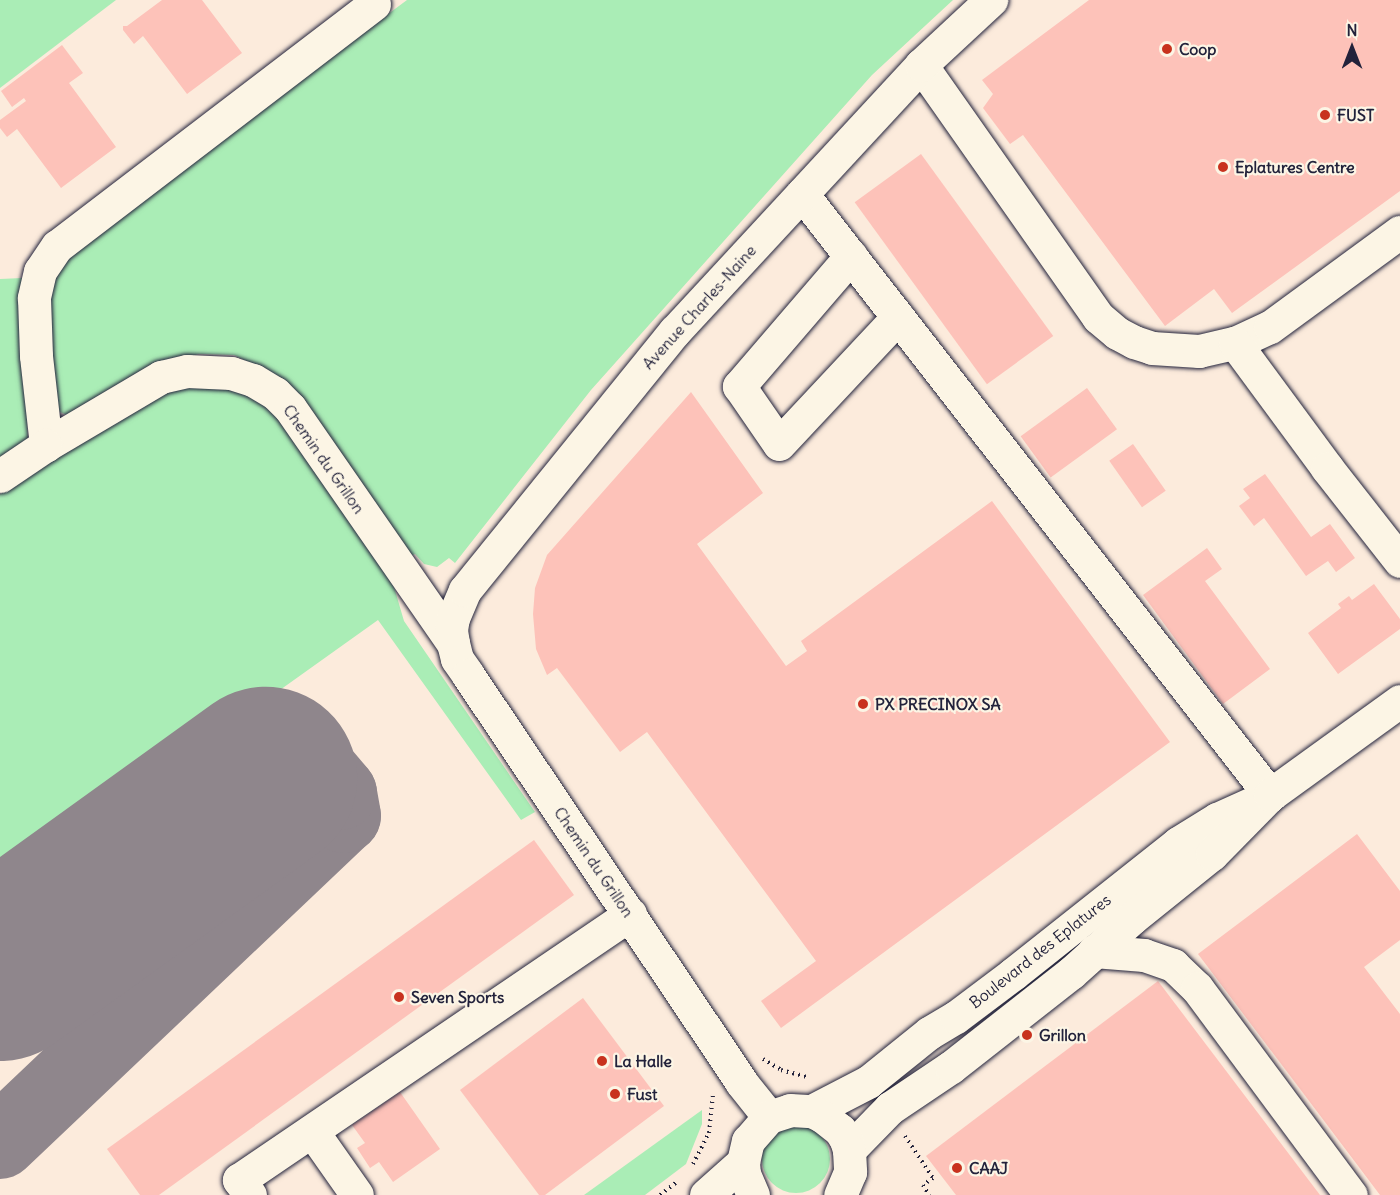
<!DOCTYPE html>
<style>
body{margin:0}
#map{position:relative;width:1400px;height:1195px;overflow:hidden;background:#fcebdc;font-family:Delius,sans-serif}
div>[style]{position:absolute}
.green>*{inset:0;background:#aaedb6}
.round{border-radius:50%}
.taxiway>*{height:74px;margin:-37px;padding:0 37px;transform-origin:37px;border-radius:37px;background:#8f868c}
.runway>*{height:183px;margin:-91.5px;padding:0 91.5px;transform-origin:91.5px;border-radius:91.5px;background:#8f868c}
.building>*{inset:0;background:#fdc2b9;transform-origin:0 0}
.path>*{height:4px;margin-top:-2px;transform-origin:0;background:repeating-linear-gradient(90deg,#22223b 0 1.5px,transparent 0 6px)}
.roads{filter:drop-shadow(0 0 2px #22223b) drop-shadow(0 0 2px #22223b)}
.minor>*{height:33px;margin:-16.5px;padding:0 16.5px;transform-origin:16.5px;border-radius:16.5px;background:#fcf5e5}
.major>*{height:33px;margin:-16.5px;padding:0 16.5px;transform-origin:16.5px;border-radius:16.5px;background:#fcf5e5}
.dots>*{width:16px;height:16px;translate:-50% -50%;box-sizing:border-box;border:3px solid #fcf5e5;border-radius:50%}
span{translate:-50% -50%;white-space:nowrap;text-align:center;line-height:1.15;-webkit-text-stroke:4.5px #fcf5e5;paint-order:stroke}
.poi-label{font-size:16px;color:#22223b;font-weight:700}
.left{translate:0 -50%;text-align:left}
.street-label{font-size:16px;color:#22223b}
.north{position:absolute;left:1322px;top:18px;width:60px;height:60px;-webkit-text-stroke:4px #fcf5e5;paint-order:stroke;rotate:0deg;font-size:16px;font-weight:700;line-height:24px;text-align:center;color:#22223b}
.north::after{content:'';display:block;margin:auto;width:21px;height:27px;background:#22223b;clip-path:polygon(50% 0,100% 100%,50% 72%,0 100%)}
</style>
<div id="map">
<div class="green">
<i style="clip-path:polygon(0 0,116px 0,0 88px)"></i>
<i style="clip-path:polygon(407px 0,953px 0,872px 75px,591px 390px,455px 563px,449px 558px,437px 567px,424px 564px,415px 554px,407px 558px,279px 377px,234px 355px,199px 354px,158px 364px,72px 417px,55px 410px,45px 289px,63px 260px,82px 242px)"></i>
<i style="clip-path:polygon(22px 278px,28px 443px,0 463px,0 279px)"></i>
<i style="clip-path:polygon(205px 384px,243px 391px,278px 408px,389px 570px,404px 621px,535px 812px,521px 820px,378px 620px,0 890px,0 494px,156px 393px)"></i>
<i style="clip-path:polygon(702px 1110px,702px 1124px,686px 1164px,645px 1195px,584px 1195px)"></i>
<i class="round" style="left:762px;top:1125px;width:68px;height:68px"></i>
</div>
<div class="taxiway">
<i style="left:0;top:1142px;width:474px;rotate:-43.5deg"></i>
<i style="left:344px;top:816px;width:23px;rotate:-100deg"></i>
<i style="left:340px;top:793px;width:43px;rotate:-130.3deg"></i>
<i style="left:312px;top:760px;width:50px;rotate:159deg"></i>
</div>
<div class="runway">
<i style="left:0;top:969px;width:327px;rotate:-35.8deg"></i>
</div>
<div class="building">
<i style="clip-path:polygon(162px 0,202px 0,242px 53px,187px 94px,143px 36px,134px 44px,123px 30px,123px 26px,127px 26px)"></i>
<i style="clip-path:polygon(1089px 0,1400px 0,1400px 191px,1232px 313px,1214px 289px,1165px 326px,1023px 135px,1010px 144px,983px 108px,993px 94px,982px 80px)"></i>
<i style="clip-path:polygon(62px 45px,83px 73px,69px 83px,116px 147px,61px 188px,17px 129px,7px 137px,0 128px,0 120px,26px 101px,24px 98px,12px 107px,1px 91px)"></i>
<i style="left:921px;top:154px;width:225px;height:82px;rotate:54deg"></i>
<i style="left:1087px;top:388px;width:51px;height:82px;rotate:54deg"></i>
<i style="clip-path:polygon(691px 392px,763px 493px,697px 544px,786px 666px,807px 651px,801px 641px,992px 501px,1170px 742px,781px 1028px,761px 1001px,816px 961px,647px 732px,620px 752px,557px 668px,547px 675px,536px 649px,533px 614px,535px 588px,547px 555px)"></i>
<i style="left:1133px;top:444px;width:57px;height:29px;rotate:55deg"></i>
<i style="clip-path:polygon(1265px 474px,1311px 537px,1330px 524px,1355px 558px,1336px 572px,1328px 561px,1306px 576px,1264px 518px,1254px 526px,1239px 506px,1250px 498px,1243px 489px)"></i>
<i style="clip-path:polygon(1207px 548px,1222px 569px,1205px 581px,1270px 669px,1223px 704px,1143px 595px)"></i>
<i style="clip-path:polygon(1374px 584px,1400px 619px,1400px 629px,1338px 674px,1308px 633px,1341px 608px,1338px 604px,1349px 596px,1352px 600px)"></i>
<i style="clip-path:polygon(1357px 834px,1400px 891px,1400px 940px,1364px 967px,1400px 1014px,1400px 1195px,1380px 1195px,1198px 954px)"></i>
<i style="clip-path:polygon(534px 840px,574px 895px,159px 1195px,140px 1195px,107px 1149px)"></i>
<i style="clip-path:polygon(1158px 981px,1320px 1195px,956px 1195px,926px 1156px)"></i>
<i style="clip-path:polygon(583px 998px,664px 1106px,545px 1195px,539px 1195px,460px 1090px)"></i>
<i style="clip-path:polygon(400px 1092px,440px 1149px,393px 1182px,379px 1162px,370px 1168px,357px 1148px,365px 1143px,352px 1125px)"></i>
</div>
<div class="path">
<i style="left:763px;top:1059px;width:21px;rotate:31deg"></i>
<i style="left:781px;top:1070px;width:28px;rotate:15deg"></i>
<i style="left:905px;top:1136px;width:50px;rotate:56.3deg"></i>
<i style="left:933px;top:1178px;width:12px;rotate:145deg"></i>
<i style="left:923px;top:1185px;width:12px;rotate:59deg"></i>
<i style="left:693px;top:1164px;width:35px;rotate:-63deg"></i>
<i style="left:709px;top:1133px;width:38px;rotate:-84deg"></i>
<i style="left:660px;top:1195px;width:23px;rotate:-38deg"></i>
</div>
<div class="roads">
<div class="minor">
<i style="left:374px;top:4px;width:399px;rotate:142.6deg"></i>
<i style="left:57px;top:246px;width:30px;rotate:124deg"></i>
<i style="left:40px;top:271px;width:28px;rotate:103deg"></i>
<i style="left:34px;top:298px;width:58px;rotate:88deg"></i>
<i style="left:36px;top:356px;width:90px;rotate:83.6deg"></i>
<i style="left:46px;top:445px;width:134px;rotate:-30.6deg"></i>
<i style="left:161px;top:377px;width:27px;rotate:-13deg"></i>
<i style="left:187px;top:371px;width:44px;rotate:2.6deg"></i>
<i style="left:231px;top:373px;width:23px;rotate:18deg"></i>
<i style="left:253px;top:380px;width:26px;rotate:31deg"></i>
<i style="left:275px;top:393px;width:21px;rotate:45deg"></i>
<i style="left:290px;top:408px;width:286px;rotate:55.3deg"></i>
<i style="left:453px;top:643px;width:16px;rotate:76deg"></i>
<i style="left:457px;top:659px;width:19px;rotate:55deg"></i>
<i style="left:468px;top:675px;width:490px;rotate:56.1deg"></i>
<i style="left:741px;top:1082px;width:45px;rotate:51.3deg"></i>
<i style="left:921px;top:65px;width:308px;rotate:54.9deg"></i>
<i style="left:1098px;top:317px;width:25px;rotate:40deg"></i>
<i style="left:1117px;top:333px;width:19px;rotate:28deg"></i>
<i style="left:1134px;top:342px;width:19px;rotate:18deg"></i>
<i style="left:1152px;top:348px;width:47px;rotate:3.7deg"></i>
<i style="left:1199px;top:351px;width:37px;rotate:-13deg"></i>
<i style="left:1235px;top:343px;width:38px;rotate:-25deg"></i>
<i style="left:1270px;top:327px;width:161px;rotate:-36.2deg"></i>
<i style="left:802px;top:194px;width:762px;rotate:52.09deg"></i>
<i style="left:851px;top:256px;width:172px;rotate:130.7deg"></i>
<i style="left:739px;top:386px;width:70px;rotate:55.4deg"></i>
<i style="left:779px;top:444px;width:174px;rotate:-46.9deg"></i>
<i style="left:1235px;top:343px;width:155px;rotate:53.6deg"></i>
<i style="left:1327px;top:468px;width:118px;rotate:51.9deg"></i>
<i style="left:0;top:476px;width:55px;rotate:-34deg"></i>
<i style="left:453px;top:643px;width:13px;rotate:-99deg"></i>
<i style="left:451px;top:630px;width:12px;rotate:-81deg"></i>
<i style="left:453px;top:618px;width:30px;rotate:-67deg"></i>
<i style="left:465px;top:590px;width:333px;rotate:-51deg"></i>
<i style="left:675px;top:331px;width:362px;rotate:-47.2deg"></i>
<i style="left:921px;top:65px;width:96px;rotate:-42.9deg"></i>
<i style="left:1094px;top:951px;width:50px;rotate:4.6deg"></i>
<i style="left:1144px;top:955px;width:31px;rotate:19deg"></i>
<i style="left:1173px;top:965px;width:33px;rotate:44deg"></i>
<i style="left:1197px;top:988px;width:258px;rotate:53.4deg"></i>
<i style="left:312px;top:1131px;width:78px;rotate:54.9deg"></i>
<i style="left:250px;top:1195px;width:19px;rotate:-126deg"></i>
<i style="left:239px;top:1180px;width:473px;rotate:-34.2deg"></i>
</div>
<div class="major">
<i style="left:812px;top:1111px;width:63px;rotate:-27.4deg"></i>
<i style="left:868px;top:1082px;width:78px;rotate:-38.8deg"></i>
<i style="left:929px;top:1033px;width:31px;rotate:-31deg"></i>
<i style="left:956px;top:1017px;width:71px;rotate:-37deg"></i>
<i style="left:1013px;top:974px;width:211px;rotate:-38.4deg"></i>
<i style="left:1178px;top:843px;width:46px;rotate:-31.6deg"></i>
<i style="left:1217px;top:819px;width:42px;rotate:-24.1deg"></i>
<i style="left:849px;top:1150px;width:59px;rotate:-45.7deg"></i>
<i style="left:890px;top:1108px;width:73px;rotate:-33.9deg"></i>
<i style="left:951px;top:1067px;width:152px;rotate:-38.1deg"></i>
<i style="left:1071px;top:973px;width:82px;rotate:-42deg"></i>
<i style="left:1132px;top:918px;width:102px;rotate:-38.7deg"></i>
<i style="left:1212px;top:854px;width:83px;rotate:-45.5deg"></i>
<i style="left:1270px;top:795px;width:160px;rotate:-35.9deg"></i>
<i style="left:706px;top:1195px;width:50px;rotate:-41.7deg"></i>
<i style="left:753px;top:1195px;width:23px;rotate:-113deg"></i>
<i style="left:744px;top:1174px;width:12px;rotate:-95deg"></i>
<i style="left:743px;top:1162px;width:22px;rotate:-77deg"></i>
<i style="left:748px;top:1141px;width:32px;rotate:-49deg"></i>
<i style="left:769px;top:1117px;width:22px;rotate:-18deg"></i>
<i style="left:790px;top:1110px;width:22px;rotate:3deg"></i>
<i style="left:812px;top:1111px;width:11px;rotate:27deg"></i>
<i style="left:822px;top:1116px;width:23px;rotate:38deg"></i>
<i style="left:840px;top:1130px;width:12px;rotate:59deg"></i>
<i style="left:846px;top:1140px;width:10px;rotate:73deg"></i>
<i style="left:849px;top:1150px;width:22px;rotate:87deg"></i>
<i style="left:850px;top:1172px;width:25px;rotate:113deg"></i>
</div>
</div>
<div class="dots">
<i style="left:1167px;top:49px;background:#c8321e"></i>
<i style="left:1325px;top:115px;background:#c8321e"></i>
<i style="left:1223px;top:167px;background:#c8321e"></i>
<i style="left:863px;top:704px;background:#c8321e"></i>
<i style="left:399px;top:997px;background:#c8321e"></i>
<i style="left:1027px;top:1035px;background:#c8321e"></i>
<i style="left:602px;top:1061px;background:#c8321e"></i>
<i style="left:615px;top:1094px;background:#c8321e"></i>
<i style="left:957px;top:1168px;background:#c8321e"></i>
</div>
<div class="poi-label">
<span class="left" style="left:1179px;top:49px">Coop</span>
<span class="left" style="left:1337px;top:115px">FUST</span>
<span class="left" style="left:1235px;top:167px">Eplatures Centre</span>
<span class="left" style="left:875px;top:704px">PX PRECINOX SA</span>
<span class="left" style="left:411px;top:997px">Seven Sports</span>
<span class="left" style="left:1039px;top:1035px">Grillon</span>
<span class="left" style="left:614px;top:1061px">La Halle</span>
<span class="left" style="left:627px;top:1094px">Fust</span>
<span class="left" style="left:969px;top:1168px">CAAJ</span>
</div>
<div class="street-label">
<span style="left:699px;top:307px;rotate:-48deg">Avenue Charles-Naine</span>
<span style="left:324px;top:459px;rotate:55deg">Chemin du Grillon</span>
<span style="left:594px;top:862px;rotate:56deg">Chemin du Grillon</span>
<span style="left:1040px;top:951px;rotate:-38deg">Boulevard des Eplatures</span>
</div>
<div class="north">N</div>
</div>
